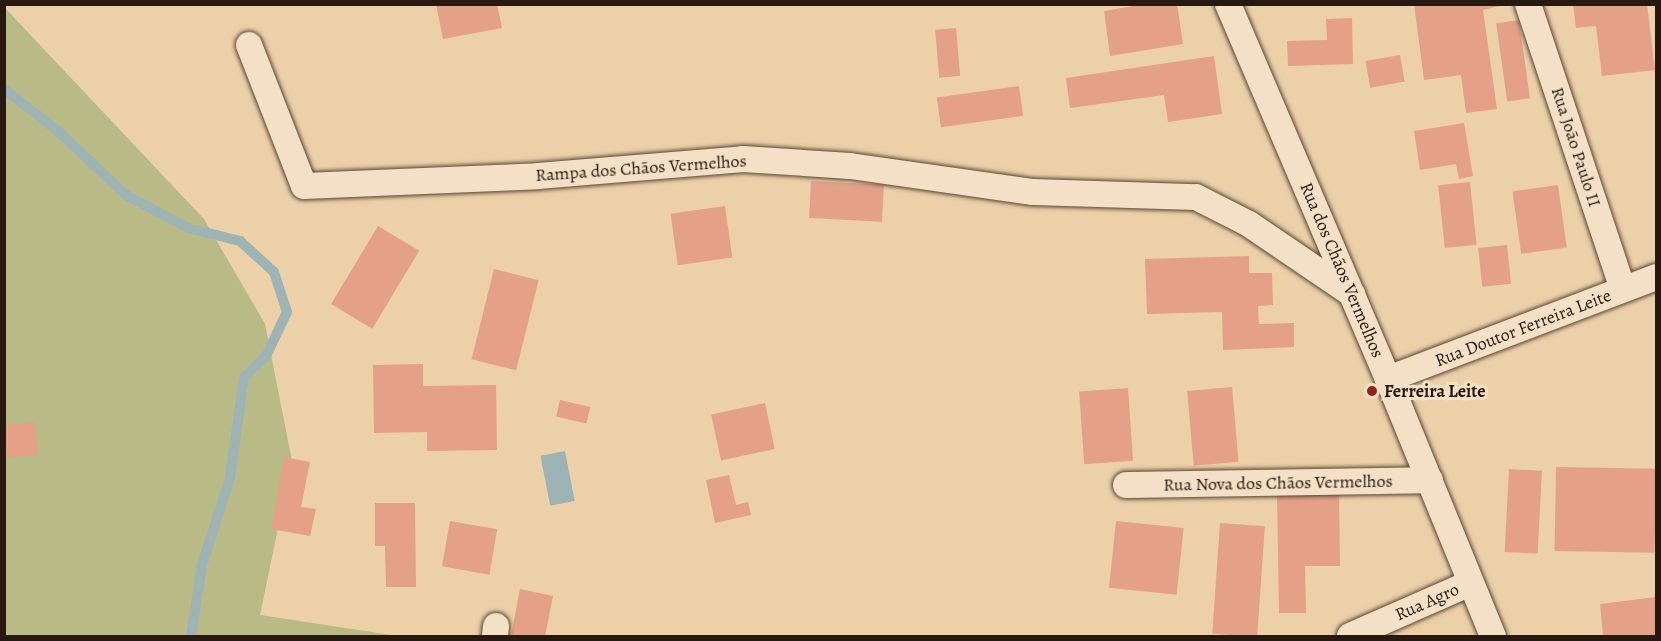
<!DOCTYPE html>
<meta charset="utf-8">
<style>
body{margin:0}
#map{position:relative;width:1661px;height:641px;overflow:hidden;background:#ecd0a8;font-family:Alegreya,serif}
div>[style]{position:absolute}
.green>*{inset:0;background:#b9bb86}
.water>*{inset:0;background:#9eb4b4;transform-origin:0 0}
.stream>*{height:10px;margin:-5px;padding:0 5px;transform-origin:5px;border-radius:5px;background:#9eb4b4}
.building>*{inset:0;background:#e4a188;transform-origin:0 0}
.roads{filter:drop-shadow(0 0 2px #584636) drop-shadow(0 0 2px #584636)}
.street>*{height:26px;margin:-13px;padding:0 13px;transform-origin:13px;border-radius:13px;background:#f3e0c6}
.dots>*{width:16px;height:16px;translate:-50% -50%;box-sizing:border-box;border:3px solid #f3e0c6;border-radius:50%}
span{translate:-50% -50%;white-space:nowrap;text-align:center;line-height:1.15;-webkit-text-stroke:6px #f3e0c6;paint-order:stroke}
.street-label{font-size:18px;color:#271810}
.poi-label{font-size:18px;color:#271810;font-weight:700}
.left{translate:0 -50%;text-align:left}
.frame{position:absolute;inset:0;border:6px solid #271810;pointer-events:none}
</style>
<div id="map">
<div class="green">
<i style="clip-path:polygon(4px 7px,204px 219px,265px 324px,292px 461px,260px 615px,398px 636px,5px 636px)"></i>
</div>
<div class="water">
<i style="left:565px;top:451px;width:51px;height:25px;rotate:79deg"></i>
</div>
<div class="stream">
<i style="left:4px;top:89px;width:68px;rotate:37.9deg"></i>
<i style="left:58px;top:131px;width:93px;rotate:43.3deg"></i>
<i style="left:126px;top:195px;width:70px;rotate:28deg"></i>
<i style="left:188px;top:228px;width:54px;rotate:14deg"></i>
<i style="left:240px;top:241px;width:46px;rotate:42.4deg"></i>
<i style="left:274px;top:272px;width:42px;rotate:72deg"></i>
<i style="left:287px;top:312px;width:49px;rotate:115.5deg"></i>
<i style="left:266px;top:356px;width:30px;rotate:136deg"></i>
<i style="left:244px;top:377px;width:102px;rotate:97.9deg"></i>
<i style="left:230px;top:478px;width:91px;rotate:107.8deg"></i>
<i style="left:202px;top:565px;width:72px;rotate:98.8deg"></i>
</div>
<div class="building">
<i style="clip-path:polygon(436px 4px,497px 4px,502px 28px,443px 39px)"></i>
<i style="clip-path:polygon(1145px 4px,1177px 4px,1183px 44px,1110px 56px,1104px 11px)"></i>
<i style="clip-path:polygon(1414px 4px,1507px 4px,1483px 10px,1497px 109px,1466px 113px,1461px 75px,1424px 80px)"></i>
<i style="clip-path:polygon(1573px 4px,1647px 4px,1655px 70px,1602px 76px,1596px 26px,1576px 28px)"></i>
<i style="clip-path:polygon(1352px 18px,1353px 64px,1288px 66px,1287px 41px,1327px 40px,1326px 19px)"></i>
<i style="left:1519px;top:20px;width:79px;height:23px;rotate:82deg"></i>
<i style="left:956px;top:28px;width:48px;height:21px;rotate:85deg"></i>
<i style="left:1400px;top:55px;width:27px;height:35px;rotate:80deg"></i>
<i style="clip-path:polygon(1214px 56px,1222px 114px,1168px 122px,1164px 95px,1070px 108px,1066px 78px)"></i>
<i style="left:1019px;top:86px;width:30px;height:83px;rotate:82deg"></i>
<i style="clip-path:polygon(1464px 123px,1473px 176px,1459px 179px,1456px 164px,1420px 170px,1414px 131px)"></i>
<i style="left:811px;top:181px;width:73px;height:37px;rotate:3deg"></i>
<i style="left:1470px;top:182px;width:63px;height:32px;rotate:84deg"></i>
<i style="left:1558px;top:185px;width:63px;height:46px;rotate:82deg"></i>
<i style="left:725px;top:206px;width:52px;height:55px;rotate:82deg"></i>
<i style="left:378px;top:226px;width:48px;height:91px;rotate:31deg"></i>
<i style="left:1507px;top:245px;width:39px;height:29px;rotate:84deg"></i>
<i style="clip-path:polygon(1249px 256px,1249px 273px,1272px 273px,1273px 305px,1258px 306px,1259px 324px,1294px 323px,1294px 347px,1223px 350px,1222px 312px,1147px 314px,1145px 259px)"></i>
<i style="left:494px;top:269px;width:46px;height:93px;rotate:14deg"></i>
<i style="clip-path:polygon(423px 364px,423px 386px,496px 385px,497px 450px,427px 451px,427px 432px,374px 433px,373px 365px)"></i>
<i style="left:1232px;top:387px;width:75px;height:45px;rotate:85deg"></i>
<i style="left:1128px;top:388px;width:73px;height:49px;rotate:86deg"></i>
<i style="left:560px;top:400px;width:31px;height:17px;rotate:13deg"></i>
<i style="left:765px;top:403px;width:47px;height:55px;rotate:78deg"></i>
<i style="left:35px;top:422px;width:33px;height:31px;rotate:85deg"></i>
<i style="clip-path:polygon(284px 457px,310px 462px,301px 507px,316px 509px,310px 536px,271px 529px)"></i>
<i style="left:1556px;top:467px;width:100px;height:84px;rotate:1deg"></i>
<i style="left:1509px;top:469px;width:33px;height:83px;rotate:3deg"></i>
<i style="clip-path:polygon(729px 475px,736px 505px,748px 502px,751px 515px,715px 523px,706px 480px)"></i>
<i style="clip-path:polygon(1339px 490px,1340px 566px,1305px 566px,1306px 613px,1279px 613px,1277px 491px)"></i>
<i style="clip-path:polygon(375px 503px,415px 503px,416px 587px,386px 587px,385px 546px,375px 546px)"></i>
<i style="left:450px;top:521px;width:48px;height:46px;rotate:10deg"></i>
<i style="left:1116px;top:521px;width:68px;height:67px;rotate:6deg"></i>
<i style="left:1220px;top:523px;width:45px;height:111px;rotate:4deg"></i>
<i style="clip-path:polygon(520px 589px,553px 596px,545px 636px,511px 636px)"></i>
<i style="clip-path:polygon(1656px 597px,1656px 636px,1603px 636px,1600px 604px)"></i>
</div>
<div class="roads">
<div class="street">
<i style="left:1228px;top:4px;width:408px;rotate:66.9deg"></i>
<i style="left:1388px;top:379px;width:278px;rotate:67.8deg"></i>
<i style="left:1528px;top:4px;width:300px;rotate:71.6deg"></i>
<i style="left:249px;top:45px;width:151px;rotate:68.7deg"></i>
<i style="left:304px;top:186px;width:234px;rotate:-2.4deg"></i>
<i style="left:538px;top:176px;width:206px;rotate:-4.7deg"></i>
<i style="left:743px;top:159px;width:107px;rotate:3.7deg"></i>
<i style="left:850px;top:166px;width:185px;rotate:8.1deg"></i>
<i style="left:1033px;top:192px;width:163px;rotate:1.8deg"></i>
<i style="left:1196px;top:197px;width:59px;rotate:27deg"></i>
<i style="left:1249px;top:224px;width:125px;rotate:34.2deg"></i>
<i style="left:1388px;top:379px;width:287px;rotate:-20.8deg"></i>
<i style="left:1126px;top:485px;width:304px;rotate:-0.9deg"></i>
<i style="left:495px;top:636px;width:10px;rotate:-84deg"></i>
<i style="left:1350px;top:636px;width:132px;rotate:-23.7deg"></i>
</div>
</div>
<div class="dots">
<i style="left:1372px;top:391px;background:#8f2418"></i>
</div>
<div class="street-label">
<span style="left:1576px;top:147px;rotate:72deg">Rua João Paulo II</span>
<span style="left:641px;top:168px;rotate:-4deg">Rampa dos Chãos Vermelhos</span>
<span style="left:1342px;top:270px;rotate:67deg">Rua dos Chãos Vermelhos</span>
<span style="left:1523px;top:328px;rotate:-21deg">Rua Doutor Ferreira Leite</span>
<span style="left:1278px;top:483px;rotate:-1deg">Rua Nova dos Chãos Vermelhos</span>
<span style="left:1427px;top:602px;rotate:-24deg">Rua Agro</span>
</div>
<div class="poi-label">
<span class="left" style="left:1384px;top:391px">Ferreira Leite</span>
</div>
<div class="frame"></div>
</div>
